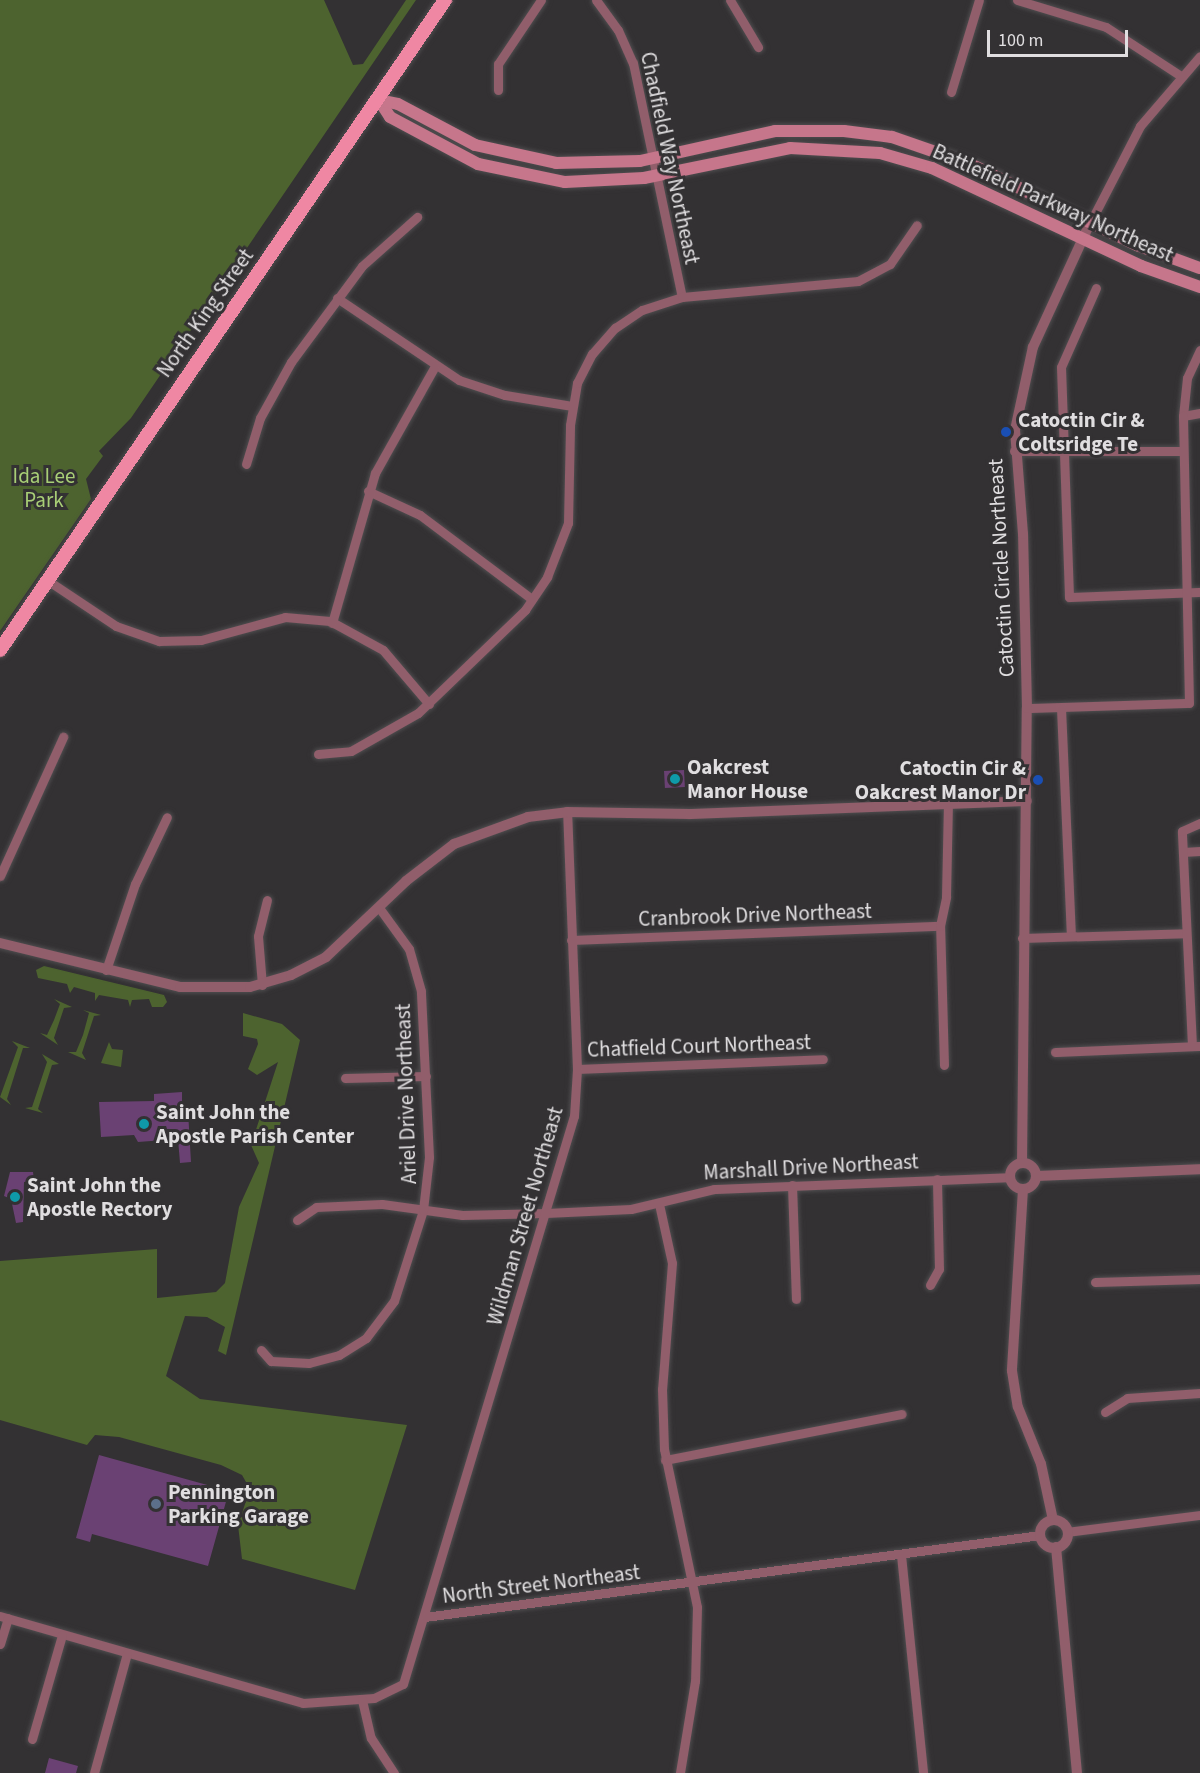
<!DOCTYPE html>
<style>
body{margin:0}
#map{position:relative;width:1200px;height:1773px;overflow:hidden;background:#333133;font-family:"Source Sans 3",sans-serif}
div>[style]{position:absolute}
.green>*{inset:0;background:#4d632f}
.building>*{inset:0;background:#6a4173;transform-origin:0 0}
.roads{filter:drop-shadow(0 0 2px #4f4d4f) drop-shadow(0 0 2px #4f4d4f)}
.minor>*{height:9px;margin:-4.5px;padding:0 4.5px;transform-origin:4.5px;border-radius:4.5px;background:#915e6b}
.tertiary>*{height:10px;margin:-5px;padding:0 5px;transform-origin:5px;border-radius:5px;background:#915e6b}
.tertiary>.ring{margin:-5px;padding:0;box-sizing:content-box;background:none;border:10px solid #915e6b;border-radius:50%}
.secondary>*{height:12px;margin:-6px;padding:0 6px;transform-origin:6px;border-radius:6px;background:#c6768b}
.primary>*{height:14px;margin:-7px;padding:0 7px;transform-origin:7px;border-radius:7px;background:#ef87a3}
.dots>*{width:16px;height:16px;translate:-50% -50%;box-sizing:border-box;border:3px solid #333133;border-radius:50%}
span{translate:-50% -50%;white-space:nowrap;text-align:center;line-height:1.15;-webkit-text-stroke:6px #333133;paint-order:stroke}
.street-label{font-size:21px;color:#e0dee0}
.poi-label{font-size:21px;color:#e0dee0;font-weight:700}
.left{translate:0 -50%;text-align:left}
.right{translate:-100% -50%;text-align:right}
.park-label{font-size:21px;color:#a8ce76}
.scale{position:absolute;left:987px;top:30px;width:141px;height:27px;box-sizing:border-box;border:3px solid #e0dee0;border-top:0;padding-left:8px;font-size:18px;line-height:21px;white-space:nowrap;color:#e0dee0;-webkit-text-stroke:4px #333133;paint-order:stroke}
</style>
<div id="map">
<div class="green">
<i style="clip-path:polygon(0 0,324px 0,353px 65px,363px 64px,406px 0,416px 0,131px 418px,99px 451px,103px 456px,86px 479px,91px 499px,0 631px)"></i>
<i style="clip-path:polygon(44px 966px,164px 995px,167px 1002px,163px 1007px,152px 1007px,149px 999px,132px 1000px,130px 1007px,128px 1000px,99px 995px,95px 1001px,95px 993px,74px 987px,70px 993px,67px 984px,38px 978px,36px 970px)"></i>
<i style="clip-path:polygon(54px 999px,72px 1007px,64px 1008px,54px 1038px,58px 1045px,40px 1033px,47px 1035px,54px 1020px,60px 1004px)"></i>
<i style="clip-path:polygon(83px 1010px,101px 1015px,94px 1016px,82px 1053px,86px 1060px,68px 1052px,76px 1052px,83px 1035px,89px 1013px)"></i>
<i style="clip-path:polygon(243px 1013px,282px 1024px,300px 1040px,226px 1355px,218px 1351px,225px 1327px,207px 1317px,185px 1316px,166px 1376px,200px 1399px,407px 1425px,355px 1590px,242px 1559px,238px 1525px,250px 1489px,242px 1475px,221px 1465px,119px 1437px,95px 1435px,87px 1445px,0 1420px,0 1261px,157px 1249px,157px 1298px,216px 1292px,225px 1283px,239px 1207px,259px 1163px,251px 1145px,278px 1062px,257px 1075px,248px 1069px,258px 1044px,257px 1039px,243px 1036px)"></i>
<i style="clip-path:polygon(12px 1041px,30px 1048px,23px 1048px,7px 1099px,11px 1105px,0 1097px,18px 1047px)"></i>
<i style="clip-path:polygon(109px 1042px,112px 1049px,123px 1050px,121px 1067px,101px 1063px)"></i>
<i style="clip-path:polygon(42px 1054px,59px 1064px,52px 1065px,38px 1109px,43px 1113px,25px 1108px,32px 1107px,47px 1062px)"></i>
</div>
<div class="building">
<i style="left:684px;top:770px;width:17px;height:20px;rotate:87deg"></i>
<i style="clip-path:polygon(182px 1092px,182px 1106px,188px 1111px,191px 1162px,180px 1163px,178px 1139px,138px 1142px,134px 1135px,101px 1137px,99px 1102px,154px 1101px,154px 1094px)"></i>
<i style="clip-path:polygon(10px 1172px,33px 1172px,34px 1181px,24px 1182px,23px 1222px,16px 1223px,11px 1199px,4px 1196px)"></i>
<i style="clip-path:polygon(99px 1455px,229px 1491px,208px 1566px,92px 1534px,90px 1542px,76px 1538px)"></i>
<i style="clip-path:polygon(49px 1758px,78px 1766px,76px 1773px,45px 1773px)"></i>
</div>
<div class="roads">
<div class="minor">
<i style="left:596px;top:0;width:37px;rotate:54deg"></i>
<i style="left:618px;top:30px;width:36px;rotate:66deg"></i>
<i style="left:633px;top:63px;width:239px;rotate:78.2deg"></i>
<i style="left:730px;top:0;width:55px;rotate:59.2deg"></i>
<i style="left:1017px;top:0;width:93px;rotate:16.9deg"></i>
<i style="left:1106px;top:27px;width:90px;rotate:33.2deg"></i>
<i style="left:498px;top:90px;width:26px;rotate:-90deg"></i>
<i style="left:498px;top:64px;width:77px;rotate:-56.1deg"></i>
<i style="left:951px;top:92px;width:96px;rotate:-73.1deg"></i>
<i style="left:1090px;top:223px;width:109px;rotate:-62.7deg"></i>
<i style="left:1140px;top:126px;width:92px;rotate:-49.4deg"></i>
<i style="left:1096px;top:288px;width:86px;rotate:113.9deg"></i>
<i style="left:1061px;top:367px;width:230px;rotate:88deg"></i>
<i style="left:1069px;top:597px;width:131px;rotate:-2.2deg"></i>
<i style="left:337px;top:298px;width:147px;rotate:33.9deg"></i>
<i style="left:459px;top:380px;width:48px;rotate:18.1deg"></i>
<i style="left:505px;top:395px;width:68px;rotate:9.3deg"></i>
<i style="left:1200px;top:350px;width:31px;rotate:115deg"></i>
<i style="left:1187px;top:378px;width:38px;rotate:96deg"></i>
<i style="left:1183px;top:416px;width:17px;rotate:-10deg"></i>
<i style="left:1014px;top:451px;width:169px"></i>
<i style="left:246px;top:464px;width:48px;rotate:-73.1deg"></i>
<i style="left:260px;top:418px;width:64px;rotate:-61deg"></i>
<i style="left:291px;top:362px;width:119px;rotate:-53.5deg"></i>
<i style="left:362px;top:266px;width:74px;rotate:-41.7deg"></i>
<i style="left:368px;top:491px;width:57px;rotate:24.8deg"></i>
<i style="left:420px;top:515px;width:140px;rotate:36.9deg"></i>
<i style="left:47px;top:580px;width:83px;rotate:33.7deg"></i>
<i style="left:116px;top:626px;width:46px;rotate:19.2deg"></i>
<i style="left:159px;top:641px;width:42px;rotate:-1.4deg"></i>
<i style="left:201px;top:640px;width:87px;rotate:-15.3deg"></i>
<i style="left:285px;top:617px;width:45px;rotate:5.1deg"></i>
<i style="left:330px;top:621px;width:60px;rotate:28.7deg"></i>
<i style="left:383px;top:650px;width:71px;rotate:49.6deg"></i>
<i style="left:332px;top:623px;width:156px;rotate:-74deg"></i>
<i style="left:375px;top:473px;width:123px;rotate:-60.7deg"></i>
<i style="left:1027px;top:708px;width:162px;rotate:-1.8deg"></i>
<i style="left:1189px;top:703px;width:287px;rotate:-91.2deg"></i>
<i style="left:1061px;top:708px;width:228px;rotate:87.5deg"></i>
<i style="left:318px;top:754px;width:33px;rotate:-5deg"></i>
<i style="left:351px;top:751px;width:77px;rotate:-29.6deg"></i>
<i style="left:418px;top:713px;width:149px;rotate:-43.9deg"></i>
<i style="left:525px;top:610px;width:40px;rotate:-56deg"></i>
<i style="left:547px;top:577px;width:58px;rotate:-68.7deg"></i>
<i style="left:568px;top:523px;width:98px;rotate:-88.8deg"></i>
<i style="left:570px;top:425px;width:43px;rotate:-80.5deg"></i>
<i style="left:577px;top:383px;width:33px;rotate:-63deg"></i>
<i style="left:592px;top:354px;width:35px;rotate:-49deg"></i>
<i style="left:615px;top:328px;width:32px;rotate:-34deg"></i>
<i style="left:642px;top:310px;width:42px;rotate:-18deg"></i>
<i style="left:682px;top:297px;width:177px;rotate:-5.2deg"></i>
<i style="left:858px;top:281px;width:36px;rotate:-28deg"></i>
<i style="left:890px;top:264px;width:47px;rotate:-55.3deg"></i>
<i style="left:1183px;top:852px;width:17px;rotate:-3deg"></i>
<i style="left:0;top:876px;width:153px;rotate:-65.6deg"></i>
<i style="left:1022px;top:938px;width:164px;rotate:-1.7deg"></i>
<i style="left:571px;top:940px;width:369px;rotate:-2.2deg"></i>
<i style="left:106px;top:970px;width:91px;rotate:-71.4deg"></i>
<i style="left:135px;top:884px;width:74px;rotate:-64.5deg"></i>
<i style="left:262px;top:985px;width:49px;rotate:-94.7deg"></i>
<i style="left:258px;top:936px;width:37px;rotate:-76deg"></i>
<i style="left:1192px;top:1046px;width:215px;rotate:-92.7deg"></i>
<i style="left:1182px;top:831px;width:20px;rotate:-24deg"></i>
<i style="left:1055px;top:1052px;width:145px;rotate:-2.4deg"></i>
<i style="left:944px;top:1065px;width:139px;rotate:-91.6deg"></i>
<i style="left:940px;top:926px;width:30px;rotate:-78deg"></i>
<i style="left:946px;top:897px;width:92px;rotate:-88.8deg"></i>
<i style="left:577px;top:1069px;width:246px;rotate:-2.3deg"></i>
<i style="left:345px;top:1078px;width:81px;rotate:-1.4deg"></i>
<i style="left:792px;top:1185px;width:114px;rotate:88deg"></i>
<i style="left:659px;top:1204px;width:60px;rotate:77.6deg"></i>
<i style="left:672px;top:1263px;width:126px;rotate:94.5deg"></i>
<i style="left:662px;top:1389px;width:60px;rotate:88.1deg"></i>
<i style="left:664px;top:1449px;width:161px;rotate:78.2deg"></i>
<i style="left:697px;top:1607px;width:74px;rotate:91.5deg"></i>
<i style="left:695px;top:1681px;width:93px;rotate:99.3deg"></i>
<i style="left:297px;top:1220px;width:23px;rotate:-34deg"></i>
<i style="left:316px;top:1207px;width:66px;rotate:-2.6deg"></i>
<i style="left:382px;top:1204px;width:81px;rotate:7.8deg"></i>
<i style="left:462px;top:1215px;width:84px;rotate:-1.4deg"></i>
<i style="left:546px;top:1213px;width:85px;rotate:-2.7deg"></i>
<i style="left:631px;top:1209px;width:85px;rotate:-13.5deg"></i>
<i style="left:714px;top:1189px;width:296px;rotate:-2.3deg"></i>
<i style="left:1095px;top:1282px;width:105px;rotate:-1.6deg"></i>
<i style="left:930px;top:1285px;width:18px;rotate:-61deg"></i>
<i style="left:939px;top:1269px;width:90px;rotate:-91.3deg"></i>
<i style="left:261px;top:1350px;width:15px;rotate:48deg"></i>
<i style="left:271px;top:1361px;width:38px;rotate:3deg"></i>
<i style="left:309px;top:1363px;width:31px;rotate:-15deg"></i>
<i style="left:339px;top:1355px;width:32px;rotate:-32deg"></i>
<i style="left:366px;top:1338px;width:46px;rotate:-52.9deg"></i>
<i style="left:394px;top:1301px;width:96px;rotate:-72.3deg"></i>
<i style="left:423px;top:1210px;width:53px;rotate:-83.5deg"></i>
<i style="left:429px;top:1157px;width:166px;rotate:-92.8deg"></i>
<i style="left:421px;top:991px;width:44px;rotate:-105.9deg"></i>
<i style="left:409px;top:949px;width:49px;rotate:-125.9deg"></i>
<i style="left:1105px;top:1412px;width:26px;rotate:-32deg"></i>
<i style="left:1127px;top:1398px;width:73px;rotate:-3.9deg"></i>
<i style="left:665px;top:1460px;width:241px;rotate:-11deg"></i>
<i style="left:1067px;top:1532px;width:134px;rotate:-7.3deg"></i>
<i style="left:901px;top:1555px;width:219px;rotate:84.2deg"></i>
<i style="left:0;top:1616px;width:315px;rotate:16deg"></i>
<i style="left:303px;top:1703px;width:71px;rotate:-4deg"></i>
<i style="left:374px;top:1698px;width:32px;rotate:-26deg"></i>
<i style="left:403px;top:1684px;width:593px;rotate:-73.25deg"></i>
<i style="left:574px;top:1116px;width:47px;rotate:-86.3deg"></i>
<i style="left:577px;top:1069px;width:257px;rotate:-92.2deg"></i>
<i style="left:425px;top:1617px;width:620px;rotate:-7.59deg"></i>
<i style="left:0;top:1644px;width:27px;rotate:-73deg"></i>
<i style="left:362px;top:1700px;width:39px;rotate:77deg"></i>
<i style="left:371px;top:1738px;width:42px;rotate:56.7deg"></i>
<i style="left:32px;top:1739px;width:108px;rotate:-73.9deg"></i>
<i style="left:94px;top:1773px;width:124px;rotate:-74.6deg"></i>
</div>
<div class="tertiary">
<i style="left:0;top:943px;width:185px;rotate:13.7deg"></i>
<i style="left:180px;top:987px;width:70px"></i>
<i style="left:250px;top:987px;width:43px;rotate:-16.3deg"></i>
<i style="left:291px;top:975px;width:39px;rotate:-27deg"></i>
<i style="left:326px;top:957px;width:110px;rotate:-43.5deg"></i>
<i style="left:406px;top:881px;width:61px;rotate:-37.6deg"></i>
<i style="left:454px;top:844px;width:79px;rotate:-20deg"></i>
<i style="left:528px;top:817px;width:39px;rotate:-7deg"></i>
<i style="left:567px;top:812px;width:123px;rotate:0.9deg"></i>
<i style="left:690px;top:814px;width:337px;rotate:-2.2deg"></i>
<i style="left:1022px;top:1163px;width:455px;rotate:-89.4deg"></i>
<i style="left:1027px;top:708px;width:174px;rotate:-91.3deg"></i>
<i style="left:1023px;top:534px;width:104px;rotate:-94.4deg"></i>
<i style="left:1015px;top:430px;width:85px;rotate:-77.8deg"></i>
<i style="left:1033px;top:347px;width:136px;rotate:-65.3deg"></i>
<i class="ring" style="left:1010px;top:1163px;width:16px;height:16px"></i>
<i style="left:1036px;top:1176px;width:164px;rotate:-2.4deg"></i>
<i style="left:1023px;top:1189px;width:182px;rotate:93.5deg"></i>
<i style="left:1012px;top:1371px;width:36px;rotate:81deg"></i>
<i style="left:1018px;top:1407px;width:61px;rotate:68deg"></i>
<i style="left:1041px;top:1464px;width:57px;rotate:77.9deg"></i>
<i class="ring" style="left:1040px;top:1520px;width:18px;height:18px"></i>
<i style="left:1056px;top:1547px;width:227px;rotate:84.7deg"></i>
</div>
<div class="secondary">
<i style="left:379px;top:100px;width:20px;rotate:57deg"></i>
<i style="left:390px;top:117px;width:100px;rotate:28.1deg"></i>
<i style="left:478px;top:164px;width:89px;rotate:11.7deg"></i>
<i style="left:565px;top:182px;width:79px;rotate:-2.9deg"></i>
<i style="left:644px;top:178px;width:149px;rotate:-11.6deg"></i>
<i style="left:790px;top:148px;width:90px;rotate:3.2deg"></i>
<i style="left:880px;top:153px;width:54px;rotate:16.1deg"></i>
<i style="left:932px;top:168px;width:231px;rotate:25.1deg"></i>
<i style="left:1141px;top:266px;width:63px;rotate:19.6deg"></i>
<i style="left:379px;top:100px;width:19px;rotate:12deg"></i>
<i style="left:398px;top:104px;width:87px;rotate:28deg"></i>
<i style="left:475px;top:145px;width:83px;rotate:12.5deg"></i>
<i style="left:556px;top:163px;width:84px;rotate:-1.4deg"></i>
<i style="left:640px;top:161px;width:138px;rotate:-12.5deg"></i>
<i style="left:775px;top:131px;width:69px"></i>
<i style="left:844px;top:131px;width:48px;rotate:7.1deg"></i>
<i style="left:892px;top:137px;width:83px;rotate:19.1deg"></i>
<i style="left:970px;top:164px;width:186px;rotate:25.9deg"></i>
<i style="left:1137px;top:245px;width:67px;rotate:20.1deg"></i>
</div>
<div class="primary">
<i style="left:0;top:650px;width:788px;rotate:-55.6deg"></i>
</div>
</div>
<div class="dots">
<i style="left:1006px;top:432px;background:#1a4fb4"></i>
<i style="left:675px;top:779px;background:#0f9aa8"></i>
<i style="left:1038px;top:780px;background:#1a4fb4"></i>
<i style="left:144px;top:1124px;background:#0f9aa8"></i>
<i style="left:15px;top:1197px;background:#0f9aa8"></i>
<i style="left:156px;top:1504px;background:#5c6f8a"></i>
</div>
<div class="street-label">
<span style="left:670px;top:158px;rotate:78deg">Chadfield Way Northeast</span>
<span style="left:1053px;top:203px;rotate:24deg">Battlefield Parkway Northeast</span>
<span style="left:205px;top:313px;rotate:-55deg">North King Street</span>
<span style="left:1001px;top:568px;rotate:-93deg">Catoctin Circle Northeast</span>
<span style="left:755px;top:915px;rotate:-2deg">Cranbrook Drive Northeast</span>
<span style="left:699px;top:1046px;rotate:-2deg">Chatfield Court Northeast</span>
<span style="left:406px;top:1094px;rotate:-92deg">Ariel Drive Northeast</span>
<span style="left:811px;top:1167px;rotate:-3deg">Marshall Drive Northeast</span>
<span style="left:525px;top:1216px;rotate:-74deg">Wildman Street Northeast</span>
<span style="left:541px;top:1584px;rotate:-7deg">North Street Northeast</span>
</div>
<div class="poi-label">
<span class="left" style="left:1018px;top:432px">Catoctin Cir &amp;<br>Coltsridge Te</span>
<span class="left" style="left:687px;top:779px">Oakcrest<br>Manor House</span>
<span class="right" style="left:1026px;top:780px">Catoctin Cir &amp;<br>Oakcrest Manor Dr</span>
<span class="left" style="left:156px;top:1124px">Saint John the<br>Apostle Parish Center</span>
<span class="left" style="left:27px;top:1197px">Saint John the<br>Apostle Rectory</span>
<span class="left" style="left:168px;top:1504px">Pennington<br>Parking Garage</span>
</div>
<div class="park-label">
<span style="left:44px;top:488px">Ida Lee<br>Park</span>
</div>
<div class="scale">100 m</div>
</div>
